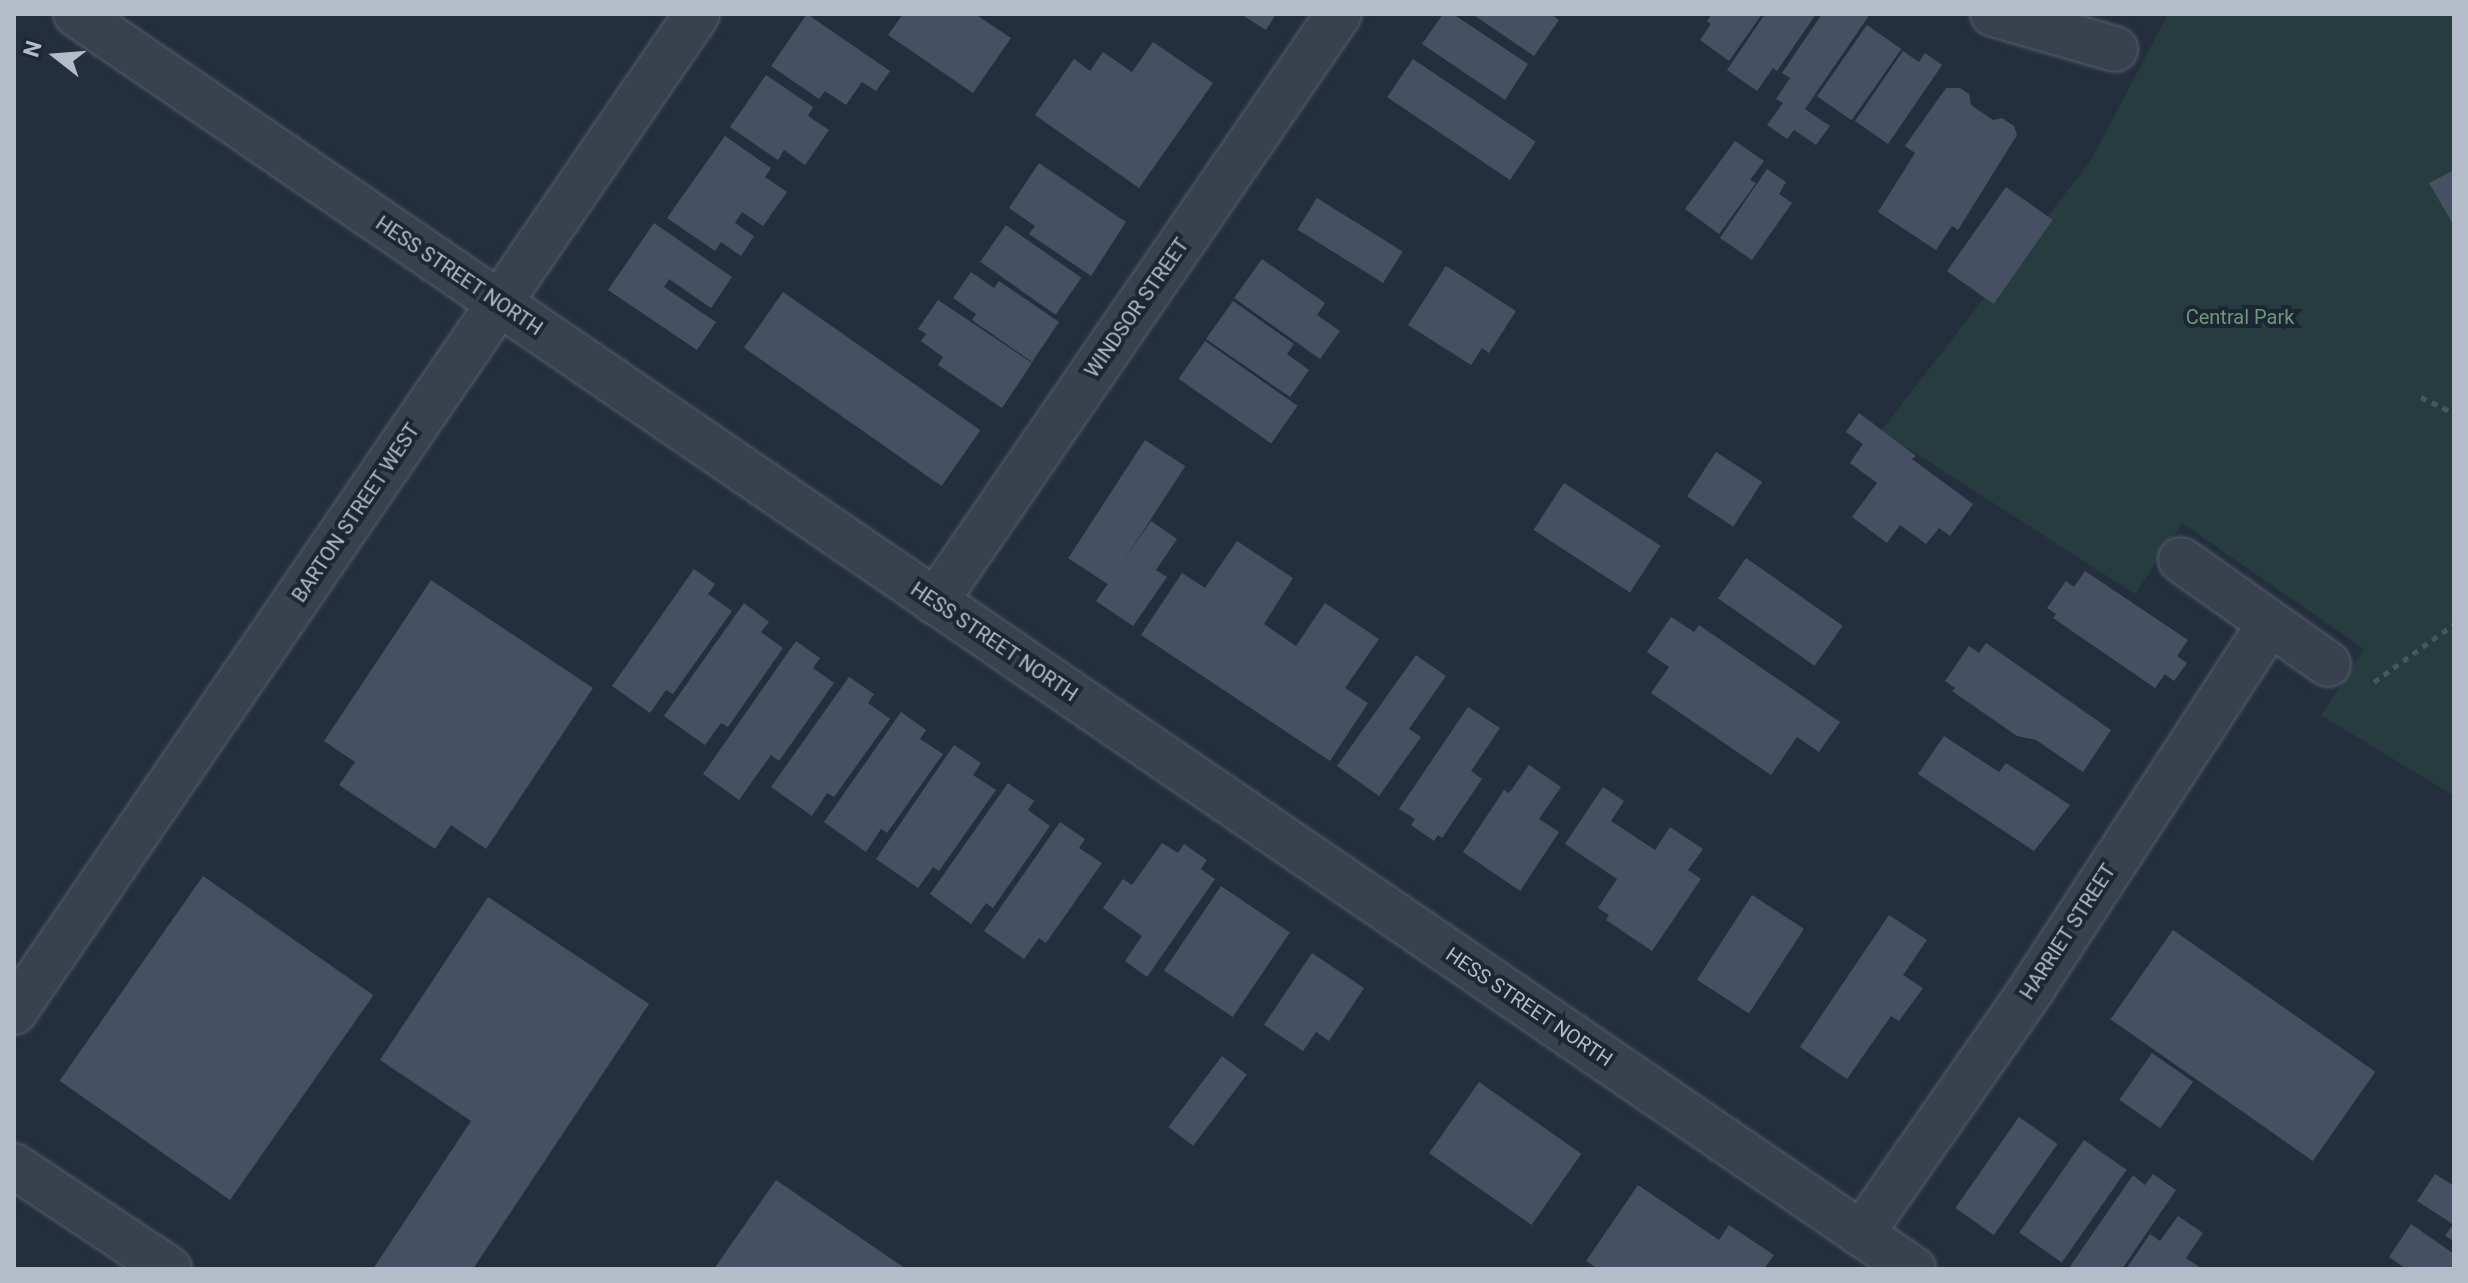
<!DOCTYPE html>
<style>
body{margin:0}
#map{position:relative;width:2468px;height:1283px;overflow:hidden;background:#242f3e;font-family:Roboto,sans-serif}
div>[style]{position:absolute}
.green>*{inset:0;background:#263c3f}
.building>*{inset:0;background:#455162;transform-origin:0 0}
.path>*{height:5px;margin-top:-2.5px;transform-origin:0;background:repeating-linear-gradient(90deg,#44595c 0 6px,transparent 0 12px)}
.roads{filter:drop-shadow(0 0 2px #565f6c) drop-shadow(0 0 2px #565f6c)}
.minor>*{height:44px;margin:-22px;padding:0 22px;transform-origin:22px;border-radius:22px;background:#38414e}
span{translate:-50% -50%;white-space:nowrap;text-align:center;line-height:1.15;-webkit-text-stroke:8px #1d2633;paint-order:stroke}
.street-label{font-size:20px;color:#b4bcc9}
.park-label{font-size:20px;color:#6b9a76}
.frame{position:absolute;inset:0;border:16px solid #b4bcc9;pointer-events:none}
.north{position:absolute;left:16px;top:16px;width:80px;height:80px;-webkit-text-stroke:6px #1d2633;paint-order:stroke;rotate:287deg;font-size:22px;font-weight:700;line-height:32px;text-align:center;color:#b4bcc9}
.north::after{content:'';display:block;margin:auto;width:28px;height:36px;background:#b4bcc9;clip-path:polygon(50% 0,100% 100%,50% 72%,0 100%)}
</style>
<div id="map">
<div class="green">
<i style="clip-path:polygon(2168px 14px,2454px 14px,2454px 796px,2321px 715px,2364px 649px,2182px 523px,2135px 594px,1881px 431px,2091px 160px)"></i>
</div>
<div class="building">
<i style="clip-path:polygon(807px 14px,890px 71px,876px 91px,862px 82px,846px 105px,825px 91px,819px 99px,771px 66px)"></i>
<i style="clip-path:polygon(903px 14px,975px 14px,1011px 38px,973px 93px,888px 35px)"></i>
<i style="clip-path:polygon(1241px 14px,1276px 14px,1266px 30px)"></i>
<i style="clip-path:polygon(1443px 14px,1453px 14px,1528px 64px,1505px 100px,1422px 44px)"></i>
<i style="clip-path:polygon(1472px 14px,1550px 14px,1559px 20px,1534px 56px)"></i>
<i style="clip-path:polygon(1712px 14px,1762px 14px,1729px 61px,1700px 40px,1711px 24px,1707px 21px)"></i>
<i style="clip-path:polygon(1765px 14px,1816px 14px,1777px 71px,1773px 68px,1757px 91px,1727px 70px)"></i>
<i style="clip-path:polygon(1822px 14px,1870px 14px,1805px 109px,1830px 126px,1816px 145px,1794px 130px,1787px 139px,1767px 125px,1783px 103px,1776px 99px,1790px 78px,1782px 73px)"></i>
<i style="left:1867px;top:25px;width:42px;height:87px;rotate:35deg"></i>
<i style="clip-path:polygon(1153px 42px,1213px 83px,1139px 188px,1035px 115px,1074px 59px,1090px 71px,1103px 52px,1132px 72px)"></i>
<i style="clip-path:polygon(1903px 51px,1919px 62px,1925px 53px,1942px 65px,1888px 144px,1855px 121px)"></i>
<i style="left:1413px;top:59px;width:148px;height:46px;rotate:34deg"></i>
<i style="clip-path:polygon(766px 75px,813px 107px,808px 116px,829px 130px,805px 165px,784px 150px,778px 160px,730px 127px)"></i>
<i style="clip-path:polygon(1946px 88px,1960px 88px,1969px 94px,1971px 105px,1993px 120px,2002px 118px,2014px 126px,2017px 135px,1958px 230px,1952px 226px,1936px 250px,1878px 212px,1915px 153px,1905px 146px)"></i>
<i style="clip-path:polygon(725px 136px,771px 168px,765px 177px,787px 192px,763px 226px,742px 212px,735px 223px,754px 236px,741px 256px,721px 242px,715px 251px,667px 218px)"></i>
<i style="clip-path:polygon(1735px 141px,1764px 161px,1750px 180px,1756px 183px,1719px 234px,1685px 209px)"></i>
<i style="clip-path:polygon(1039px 163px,1126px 222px,1091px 276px,1029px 234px,1035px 226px,1009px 208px)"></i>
<i style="clip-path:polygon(1767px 169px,1786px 182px,1779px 194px,1792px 203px,1752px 260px,1720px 238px)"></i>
<i style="clip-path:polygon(2454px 170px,2454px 226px,2429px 183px)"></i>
<i style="left:2006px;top:187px;width:57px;height:103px;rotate:35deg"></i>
<i style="left:1317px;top:198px;width:101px;height:37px;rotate:32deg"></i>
<i style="clip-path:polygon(654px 223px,732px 277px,711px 308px,669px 279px,664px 287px,716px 322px,697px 350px,608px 290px)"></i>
<i style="left:1006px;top:225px;width:92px;height:45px;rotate:35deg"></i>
<i style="clip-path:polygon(1262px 259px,1325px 303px,1317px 315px,1340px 331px,1320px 359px,1234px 298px)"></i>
<i style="clip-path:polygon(1446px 266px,1516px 311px,1489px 353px,1482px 348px,1471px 365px,1408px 325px)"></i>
<i style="clip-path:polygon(971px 272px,994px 288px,999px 281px,1059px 322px,1032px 362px,972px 320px,976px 314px,953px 298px)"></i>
<i style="left:783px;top:292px;width:241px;height:68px;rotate:35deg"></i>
<i style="clip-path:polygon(938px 300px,1032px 363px,1002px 408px,938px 365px,943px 357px,921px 341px,926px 334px,918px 329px)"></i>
<i style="clip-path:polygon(1233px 301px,1294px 344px,1287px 354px,1309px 370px,1290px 397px,1206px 339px)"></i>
<i style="left:1205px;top:341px;width:113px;height:46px;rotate:35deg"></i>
<i style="clip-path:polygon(1859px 413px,1916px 456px,1912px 459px,1973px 504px,1950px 536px,1939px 528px,1926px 544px,1900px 525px,1887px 543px,1852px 517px,1877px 483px,1850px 463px,1863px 444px,1846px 432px)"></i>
<i style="left:1145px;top:440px;width:48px;height:141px;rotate:33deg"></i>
<i style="left:1716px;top:452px;width:55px;height:53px;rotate:33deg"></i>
<i style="left:1564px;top:483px;width:115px;height:56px;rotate:33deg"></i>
<i style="clip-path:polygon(1151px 521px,1177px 539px,1156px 570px,1167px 577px,1133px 626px,1096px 601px)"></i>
<i style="clip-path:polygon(1237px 541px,1293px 578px,1264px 624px,1296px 646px,1325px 603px,1379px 639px,1345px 688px,1368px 703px,1330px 761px,1141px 635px,1182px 573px,1205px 588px)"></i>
<i style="left:1746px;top:558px;width:118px;height:49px;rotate:35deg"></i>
<i style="clip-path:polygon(694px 569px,715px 584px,708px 594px,732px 611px,673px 694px,666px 690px,650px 713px,612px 686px)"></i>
<i style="clip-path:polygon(2085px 571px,2188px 640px,2177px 656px,2187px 663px,2174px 681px,2165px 674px,2155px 688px,2053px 618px,2056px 614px,2047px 608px,2066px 581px,2074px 587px)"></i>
<i style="clip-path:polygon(431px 580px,593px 688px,486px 849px,451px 825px,435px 849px,339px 785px,355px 762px,324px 741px)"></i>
<i style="clip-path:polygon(744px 603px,769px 622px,761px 632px,783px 648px,728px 727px,721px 723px,705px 745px,664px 716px)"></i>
<i style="clip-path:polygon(1671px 617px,1694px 632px,1699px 625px,1840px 722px,1819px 752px,1797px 737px,1771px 775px,1651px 693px,1669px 667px,1647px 652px)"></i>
<i style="clip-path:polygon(796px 641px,820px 658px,813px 668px,834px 683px,779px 761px,771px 755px,739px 800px,703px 774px)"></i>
<i style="clip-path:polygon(1986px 643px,2111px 730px,2083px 772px,2036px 740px,2017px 736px,1952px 691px,1955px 688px,1945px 681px,1969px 646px,1979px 653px)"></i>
<i style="clip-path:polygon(1416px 655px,1446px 676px,1409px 729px,1421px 737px,1379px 796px,1337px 766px)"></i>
<i style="clip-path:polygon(849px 677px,874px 694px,868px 703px,890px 719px,834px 797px,827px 793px,812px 816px,771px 787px)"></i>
<i style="clip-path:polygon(1468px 707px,1500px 728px,1471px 771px,1482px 779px,1442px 838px,1438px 835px,1434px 841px,1411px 825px,1415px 819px,1399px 809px)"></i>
<i style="clip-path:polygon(901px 712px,926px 730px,920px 739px,943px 754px,887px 833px,881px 829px,866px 852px,824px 822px)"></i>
<i style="clip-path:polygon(1944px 736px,1999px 772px,2006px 763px,2070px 805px,2034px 851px,1918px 774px)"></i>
<i style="clip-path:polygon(954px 745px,981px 763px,973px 775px,996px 790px,939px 871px,933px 867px,918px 888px,876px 859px)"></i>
<i style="clip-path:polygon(1529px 765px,1561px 787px,1539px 819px,1559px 832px,1520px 891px,1463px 852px,1504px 790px,1509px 793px)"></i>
<i style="clip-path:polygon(1008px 783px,1034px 801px,1028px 810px,1050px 826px,993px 908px,986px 903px,971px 924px,930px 894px)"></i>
<i style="clip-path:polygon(1603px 787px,1624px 801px,1611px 821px,1655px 850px,1670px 827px,1703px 849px,1688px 870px,1701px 879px,1652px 951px,1606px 920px,1609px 915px,1598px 908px,1617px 879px,1565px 844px)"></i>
<i style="clip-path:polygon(1060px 822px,1085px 839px,1079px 848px,1102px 863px,1046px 943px,1039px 938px,1024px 959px,984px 931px)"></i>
<i style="clip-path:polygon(1162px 843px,1178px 853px,1184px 844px,1207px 860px,1201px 869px,1215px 879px,1147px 977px,1125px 961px,1142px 936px,1103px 908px,1123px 879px,1132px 885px)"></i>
<i style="left:203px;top:876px;width:208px;height:250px;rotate:35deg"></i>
<i style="left:1221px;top:886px;width:83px;height:102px;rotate:34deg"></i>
<i style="left:1752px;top:895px;width:62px;height:101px;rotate:33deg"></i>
<i style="clip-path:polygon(488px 897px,649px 1004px,473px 1269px,373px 1269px,471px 1121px,380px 1060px)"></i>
<i style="clip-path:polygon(1889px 915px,1927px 940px,1903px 975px,1923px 988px,1899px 1021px,1891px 1016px,1847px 1079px,1800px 1047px)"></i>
<i style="left:2173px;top:930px;width:247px;height:109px;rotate:35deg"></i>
<i style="clip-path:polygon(1312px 953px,1364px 988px,1329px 1041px,1316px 1032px,1303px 1051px,1264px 1025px)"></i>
<i style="left:2152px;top:1053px;width:50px;height:57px;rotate:35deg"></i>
<i style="left:1222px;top:1056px;width:31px;height:89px;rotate:37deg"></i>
<i style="left:1479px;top:1082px;width:125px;height:87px;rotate:35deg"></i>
<i style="left:2019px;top:1117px;width:47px;height:111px;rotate:35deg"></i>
<i style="left:2084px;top:1140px;width:52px;height:113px;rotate:35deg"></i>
<i style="clip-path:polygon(2153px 1174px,2176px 1190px,2122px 1269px,2069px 1268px,2133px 1175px,2145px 1185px)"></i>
<i style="clip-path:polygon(2435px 1174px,2454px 1186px,2454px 1241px,2445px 1236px,2453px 1224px,2417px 1201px)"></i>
<i style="clip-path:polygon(776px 1180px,906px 1269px,714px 1269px)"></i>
<i style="clip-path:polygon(1638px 1185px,1719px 1240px,1729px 1225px,1774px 1255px,1764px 1269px,1598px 1269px,1586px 1261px)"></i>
<i style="clip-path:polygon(2178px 1216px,2203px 1233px,2186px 1258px,2202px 1269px,2126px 1269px,2150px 1234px,2160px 1241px)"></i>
<i style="clip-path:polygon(2411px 1224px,2454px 1254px,2454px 1269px,2406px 1269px,2389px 1257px)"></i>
</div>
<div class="path">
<i style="left:2421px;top:397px;width:37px;rotate:26deg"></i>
<i style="left:2374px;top:682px;width:99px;rotate:-35.9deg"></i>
</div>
<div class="roads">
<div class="minor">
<i style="left:76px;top:14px;width:2225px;rotate:34.34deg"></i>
<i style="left:1993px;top:14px;width:127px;rotate:16deg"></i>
<i style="left:2181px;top:560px;width:180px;rotate:35.3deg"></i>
<i style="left:935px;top:602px;width:713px;rotate:-55.51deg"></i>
<i style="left:14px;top:1012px;width:1209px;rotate:-55.61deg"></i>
<i style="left:14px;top:1166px;width:186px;rotate:33.6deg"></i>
<i style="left:1861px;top:1234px;width:301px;rotate:-55.1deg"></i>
<i style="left:2033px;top:987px;width:434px;rotate:-56.9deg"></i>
</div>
</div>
<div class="street-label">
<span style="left:459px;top:276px;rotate:34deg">HESS STREET NORTH</span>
<span style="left:1137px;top:308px;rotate:-55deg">WINDSOR STREET</span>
<span style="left:356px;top:513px;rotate:-56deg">BARTON STREET WEST</span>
<span style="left:994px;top:642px;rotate:34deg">HESS STREET NORTH</span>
<span style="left:2068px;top:932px;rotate:-57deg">HARRIET STREET</span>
<span style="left:1529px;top:1007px;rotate:34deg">HESS STREET NORTH</span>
</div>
<div class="park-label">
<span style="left:2240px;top:317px">Central Park</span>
</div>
<div class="frame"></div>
<div class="north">N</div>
</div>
